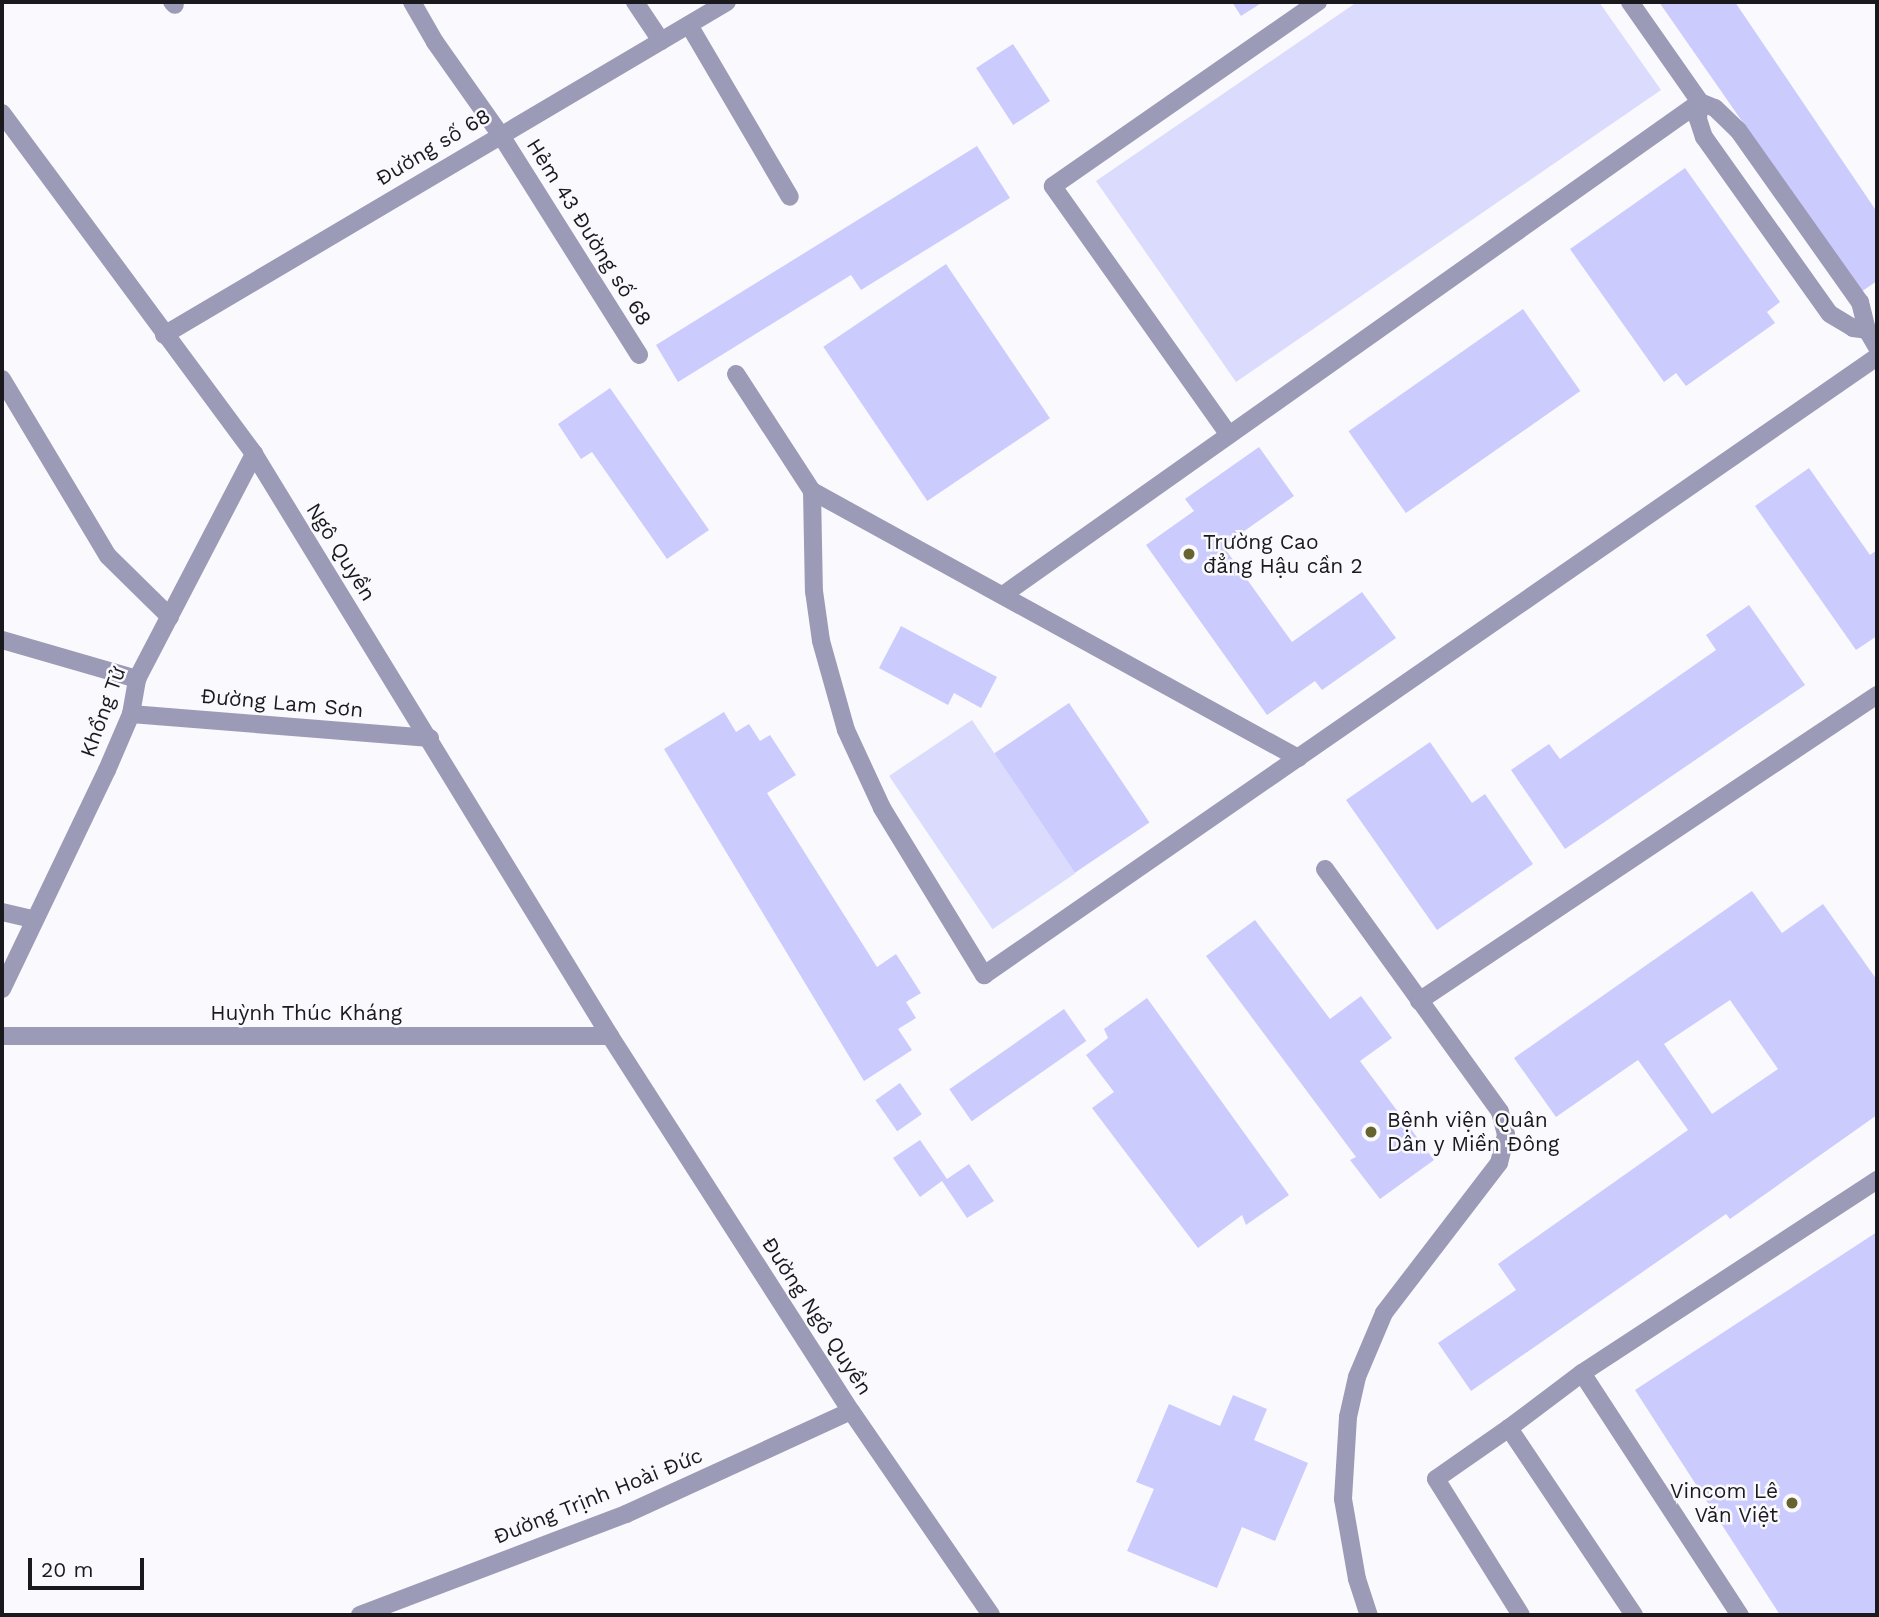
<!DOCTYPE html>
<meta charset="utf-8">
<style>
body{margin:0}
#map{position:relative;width:1879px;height:1617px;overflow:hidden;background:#fafafe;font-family:"Work Sans",sans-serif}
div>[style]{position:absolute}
.green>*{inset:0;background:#dbdbfd;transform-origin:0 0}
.building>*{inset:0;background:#cbcbfe;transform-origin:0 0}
.lane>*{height:18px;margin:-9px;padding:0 9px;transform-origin:9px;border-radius:9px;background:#9b9bb7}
.street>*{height:18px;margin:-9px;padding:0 9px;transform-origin:9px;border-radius:9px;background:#9b9bb7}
.dots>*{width:19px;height:19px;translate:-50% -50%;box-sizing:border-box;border:4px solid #fafafe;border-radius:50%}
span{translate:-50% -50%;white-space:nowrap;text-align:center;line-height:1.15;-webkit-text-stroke:5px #fafafe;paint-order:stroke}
.street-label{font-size:21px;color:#1a1a1e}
.poi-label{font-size:21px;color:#1a1a1e}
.left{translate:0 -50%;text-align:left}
.right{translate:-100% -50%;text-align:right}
.frame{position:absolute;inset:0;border:4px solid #1a1a1e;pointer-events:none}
.scale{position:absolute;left:28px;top:1558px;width:116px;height:32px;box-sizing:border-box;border:4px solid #1a1a1e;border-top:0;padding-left:9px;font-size:21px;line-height:24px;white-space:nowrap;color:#1a1a1e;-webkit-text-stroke:5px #fafafe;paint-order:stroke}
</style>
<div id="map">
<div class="green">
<i style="clip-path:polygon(1357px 2px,1599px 2px,1661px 90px,1236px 382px,1096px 181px)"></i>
<i style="left:972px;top:720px;width:185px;height:100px;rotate:56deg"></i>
</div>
<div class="building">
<i style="clip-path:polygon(1232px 2px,1263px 2px,1241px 16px)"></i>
<i style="clip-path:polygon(1659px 2px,1735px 2px,1877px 212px,1877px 281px,1861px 292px)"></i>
<i style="left:1013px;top:44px;width:68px;height:44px;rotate:57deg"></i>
<i style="clip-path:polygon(977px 146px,1010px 198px,861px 290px,851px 275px,678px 382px,656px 345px)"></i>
<i style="clip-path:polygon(1685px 168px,1780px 302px,1767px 312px,1775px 323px,1686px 386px,1676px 373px,1664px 382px,1570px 249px)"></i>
<i style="left:946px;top:264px;width:186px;height:148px;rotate:56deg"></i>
<i style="left:1523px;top:309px;width:100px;height:213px;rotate:55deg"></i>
<i style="clip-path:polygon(610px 388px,709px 530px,667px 559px,592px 452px,581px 459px,558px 424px)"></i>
<i style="clip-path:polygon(1259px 447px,1294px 496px,1223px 546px,1292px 642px,1362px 592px,1396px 638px,1322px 690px,1315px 681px,1267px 715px,1146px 545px,1194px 511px,1185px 499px)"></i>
<i style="clip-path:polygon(1809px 468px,1870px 555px,1877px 550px,1877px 636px,1856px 650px,1755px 506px)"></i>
<i style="clip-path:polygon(1749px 605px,1805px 685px,1565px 849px,1511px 770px,1549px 744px,1560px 759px,1716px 650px,1706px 635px)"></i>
<i style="clip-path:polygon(901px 626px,997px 677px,981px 708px,954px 693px,948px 705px,879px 668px)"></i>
<i style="left:1069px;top:703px;width:144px;height:90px;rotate:56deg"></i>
<i style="clip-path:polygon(724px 712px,736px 732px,749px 724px,760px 741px,770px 735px,796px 775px,767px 793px,877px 967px,896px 954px,921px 993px,906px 1002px,916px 1018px,898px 1029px,912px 1050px,864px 1081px,664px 749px)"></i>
<i style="clip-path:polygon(1430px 742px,1472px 803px,1485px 794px,1533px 864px,1437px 930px,1346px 800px)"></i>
<i style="clip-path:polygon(evenodd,1752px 891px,1782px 933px,1823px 904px,1877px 980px,1877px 1115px,1730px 1219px,1726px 1214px,1471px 1391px,1438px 1343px,1516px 1290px,1498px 1264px,1688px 1130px,1638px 1060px,1556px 1117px,1514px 1058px,1752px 891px,1730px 1000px,1778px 1069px,1712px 1114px,1664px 1044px,1730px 1000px)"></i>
<i style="clip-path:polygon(1255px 920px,1330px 1019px,1361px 996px,1392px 1038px,1360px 1061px,1434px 1160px,1380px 1199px,1350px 1160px,1356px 1157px,1206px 956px)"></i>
<i style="clip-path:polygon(1147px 998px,1289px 1195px,1246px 1225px,1242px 1215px,1198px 1248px,1092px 1108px,1114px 1092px,1086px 1055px,1108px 1038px,1104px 1029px)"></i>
<i style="left:1064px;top:1009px;width:39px;height:140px;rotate:55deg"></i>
<i style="left:900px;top:1083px;width:38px;height:30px;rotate:55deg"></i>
<i style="clip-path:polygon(920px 1140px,947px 1179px,969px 1164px,994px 1201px,967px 1218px,942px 1181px,920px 1197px,893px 1158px)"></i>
<i style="clip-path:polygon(1877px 1232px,1877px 1615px,1780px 1615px,1635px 1390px)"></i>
<i style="clip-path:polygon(1233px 1395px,1267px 1409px,1254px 1440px,1308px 1463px,1275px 1541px,1242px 1527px,1217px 1588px,1127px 1551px,1154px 1489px,1136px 1482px,1169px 1404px,1220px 1426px)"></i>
</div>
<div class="lane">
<i style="left:172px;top:2px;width:4px;rotate:45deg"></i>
<i style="left:412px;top:2px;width:46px;rotate:60.1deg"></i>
<i style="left:435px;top:42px;width:113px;rotate:54.8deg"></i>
<i style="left:635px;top:2px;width:47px;rotate:56.3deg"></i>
<i style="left:1630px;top:2px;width:122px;rotate:55deg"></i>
<i style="left:1700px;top:102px;width:16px;rotate:22deg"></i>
<i style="left:1715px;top:108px;width:32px;rotate:44deg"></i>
<i style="left:1738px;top:130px;width:211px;rotate:54.7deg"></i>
<i style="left:1860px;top:302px;width:29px;rotate:76deg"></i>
<i style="left:1867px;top:330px;width:20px;rotate:60deg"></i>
<i style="left:1700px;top:102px;width:17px;rotate:97deg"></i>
<i style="left:1698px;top:119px;width:19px;rotate:72deg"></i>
<i style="left:1704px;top:137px;width:217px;rotate:54.6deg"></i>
<i style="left:1830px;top:314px;width:27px;rotate:31deg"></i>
<i style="left:1853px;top:328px;width:14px;rotate:8deg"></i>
<i style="left:736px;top:374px;width:140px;rotate:57deg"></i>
<i style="left:812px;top:491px;width:555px;rotate:28.78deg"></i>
<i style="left:2px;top:379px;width:206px;rotate:59.1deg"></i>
<i style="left:108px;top:556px;width:87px;rotate:44.5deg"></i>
<i style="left:1229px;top:435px;width:305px;rotate:-125.3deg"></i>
<i style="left:1053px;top:186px;width:323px;rotate:-34.8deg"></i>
<i style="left:812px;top:491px;width:100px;rotate:88.9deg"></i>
<i style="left:814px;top:591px;width:50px;rotate:82deg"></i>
<i style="left:821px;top:641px;width:92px;rotate:74.3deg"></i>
<i style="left:846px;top:730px;width:86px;rotate:65.2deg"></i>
<i style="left:882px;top:808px;width:196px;rotate:58.6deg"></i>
<i style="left:984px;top:975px;width:1086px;rotate:-34.69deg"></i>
<i style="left:1003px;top:595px;width:854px;rotate:-35.27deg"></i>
<i style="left:1325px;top:869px;width:299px;rotate:54.2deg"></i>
<i style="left:1500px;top:1112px;width:24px;rotate:75deg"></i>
<i style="left:1506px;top:1135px;width:29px;rotate:104deg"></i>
<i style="left:1499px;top:1163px;width:189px;rotate:127.5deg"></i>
<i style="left:1384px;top:1313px;width:69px;rotate:112.9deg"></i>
<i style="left:1357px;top:1377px;width:41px;rotate:102.7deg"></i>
<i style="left:1348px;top:1417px;width:82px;rotate:93.5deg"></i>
<i style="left:1343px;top:1499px;width:81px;rotate:80.1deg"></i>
<i style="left:1357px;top:1579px;width:38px;rotate:72deg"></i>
<i style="left:1419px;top:1001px;width:551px;rotate:-33.75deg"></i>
<i style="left:1582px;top:1373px;width:289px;rotate:56.9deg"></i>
<i style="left:1634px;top:1615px;width:225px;rotate:-123.8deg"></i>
<i style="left:1509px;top:1428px;width:91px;rotate:-37deg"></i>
<i style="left:1582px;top:1373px;width:353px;rotate:-33.2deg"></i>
</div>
<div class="street">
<i style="left:689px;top:25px;width:199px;rotate:59.6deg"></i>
<i style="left:2px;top:113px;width:424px;rotate:53.5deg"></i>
<i style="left:254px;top:454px;width:682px;rotate:58.55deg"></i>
<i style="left:610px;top:1036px;width:446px;rotate:57.3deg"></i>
<i style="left:851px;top:1411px;width:247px;rotate:55.5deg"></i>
<i style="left:500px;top:134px;width:261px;rotate:57.8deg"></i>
<i style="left:164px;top:335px;width:654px;rotate:-30.6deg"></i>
<i style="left:2px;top:640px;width:141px;rotate:16.1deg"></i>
<i style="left:131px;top:714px;width:300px;rotate:4.6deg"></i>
<i style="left:2px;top:912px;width:32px;rotate:13deg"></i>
<i style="left:2px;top:989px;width:243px;rotate:-64.4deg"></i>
<i style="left:107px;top:770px;width:61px;rotate:-66.8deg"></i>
<i style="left:131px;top:714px;width:36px;rotate:-80deg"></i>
<i style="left:137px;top:679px;width:254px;rotate:-62.5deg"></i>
<i style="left:2px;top:1036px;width:608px"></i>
<i style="left:1509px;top:1428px;width:89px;rotate:145.1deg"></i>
<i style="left:1436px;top:1479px;width:160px;rotate:58deg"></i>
<i style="left:360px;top:1615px;width:285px;rotate:-20.8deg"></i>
<i style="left:626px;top:1514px;width:247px;rotate:-24.6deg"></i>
</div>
<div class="dots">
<i style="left:1189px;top:554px;background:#676330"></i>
<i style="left:1371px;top:1132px;background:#676330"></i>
<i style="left:1792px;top:1503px;background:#676330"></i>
</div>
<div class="street-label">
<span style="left:433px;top:147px;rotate:-31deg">Đường số 68</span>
<span style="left:589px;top:232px;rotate:58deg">Hẻm 43 Đường số 68</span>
<span style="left:341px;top:552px;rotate:58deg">Ngô Quyền</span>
<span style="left:282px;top:703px;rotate:5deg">Đường Lam Sơn</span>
<span style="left:103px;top:712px;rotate:-70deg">Khổng Tử</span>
<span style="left:306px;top:1013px">Huỳnh Thúc Kháng</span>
<span style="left:817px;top:1316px;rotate:57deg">Đường Ngô Quyền</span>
<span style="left:598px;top:1496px;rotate:-22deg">Đường Trịnh Hoài Đức</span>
</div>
<div class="poi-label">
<span class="left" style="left:1203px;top:554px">Trường Cao<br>đẳng Hậu cần 2</span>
<span class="left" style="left:1387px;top:1132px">Bệnh viện Quân<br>Dân y Miền Đông</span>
<span class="right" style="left:1778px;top:1503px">Vincom Lê<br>Văn Việt</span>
</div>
<div class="frame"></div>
<div class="scale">20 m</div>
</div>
